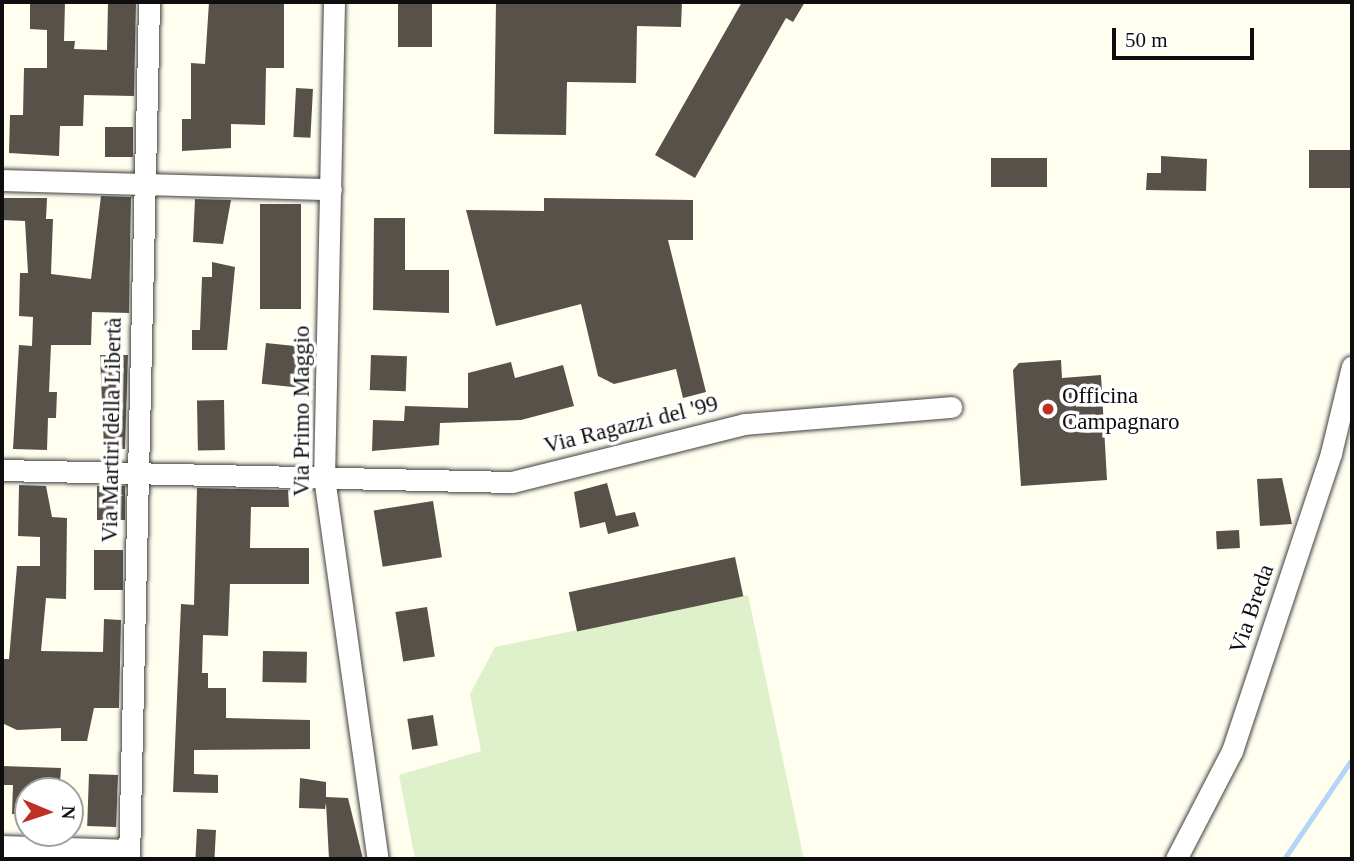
<!DOCTYPE html>
<meta charset="utf-8">
<style>
body{margin:0}
#map{position:relative;width:1354px;height:861px;overflow:hidden;background:#fffeef;font-family:Georgia,serif}
div>[style]{position:absolute}
.pitch>*{inset:0;background:#dff1ca}
.stream>*{height:5px;margin:-2.5px;padding:0 2.5px;transform-origin:2.5px;border-radius:2.5px;background:#b3d6f7}
.building>*{inset:0;background:#57514a;transform-origin:0 0}
.roads{filter:drop-shadow(0 0 2px #414141) drop-shadow(0 0 2px #414141)}
.street>*{height:21px;margin:-10.5px;padding:0 10.5px;transform-origin:10.5px;border-radius:10.5px;background:#fff}
.dots>*{width:19px;height:19px;translate:-50% -50%;box-sizing:border-box;border:4px solid #fff;border-radius:50%}
span{translate:-50% -50%;white-space:nowrap;text-align:center;line-height:1.15;-webkit-text-stroke:7px #fff;paint-order:stroke}
.poi-label{font-size:23px;color:#0e0e0e}
.left{translate:0 -50%;text-align:left}
.street-label{font-size:23px;color:#0e0e0e}
.frame{position:absolute;inset:0;border:4px solid #0e0e0e;pointer-events:none}
.north{position:absolute;left:14px;top:777px;width:70px;height:70px;box-sizing:border-box;background:#fff;border:2px solid #9f9f9f;border-radius:50%;rotate:92deg;font-size:19px;font-weight:700;line-height:28px;text-align:center;color:#0e0e0e}
.north::after{content:'';display:block;margin:auto;width:24px;height:32px;background:#c02f24;clip-path:polygon(50% 0,100% 100%,50% 72%,0 100%)}
.scale{position:absolute;left:1112px;top:28px;width:142px;height:32px;box-sizing:border-box;border:4px solid #0e0e0e;border-top:0;padding-left:9px;font-size:21px;line-height:24px;white-space:nowrap;color:#0e0e0e;-webkit-text-stroke:5px #fff;paint-order:stroke}
</style>
<div id="map">
<div class="pitch">
<i style="clip-path:polygon(748px 595px,804px 859px,415px 859px,399px 775px,481px 751px,470px 694px,495px 647px)"></i>
</div>
<div class="stream">
<i style="left:1284px;top:859px;width:121px;rotate:-55.8deg"></i>
</div>
<div class="building">
<i style="clip-path:polygon(30px 2px,65px 2px,64px 41px,75px 41px,74px 49px,107px 50px,108px 2px,136px 2px,134px 96px,84px 95px,83px 126px,60px 126px,59px 156px,9px 153px,10px 115px,23px 115px,24px 68px,47px 68px,47px 30px,30px 29px)"></i>
<i style="clip-path:polygon(209px 2px,284px 2px,284px 68px,266px 68px,265px 125px,231px 124px,231px 148px,182px 151px,182px 119px,191px 119px,191px 63px,205px 64px)"></i>
<i style="left:398px;top:2px;width:34px;height:45px"></i>
<i style="clip-path:polygon(496px 2px,682px 2px,681px 27px,637px 26px,636px 83px,567px 82px,566px 135px,494px 134px)"></i>
<i style="clip-path:polygon(742px 2px,805px 2px,793px 22px,786px 18px,695px 178px,655px 155px)"></i>
<i style="left:296px;top:88px;width:17px;height:49px;rotate:3deg"></i>
<i style="left:105px;top:127px;width:28px;height:30px"></i>
<i style="left:1309px;top:150px;width:42px;height:38px"></i>
<i style="clip-path:polygon(1161px 156px,1207px 159px,1206px 191px,1146px 190px,1147px 173px,1161px 173px)"></i>
<i style="left:991px;top:158px;width:56px;height:29px"></i>
<i style="clip-path:polygon(101px 196px,131px 197px,129px 313px,92px 312px,91px 345px,51px 345px,49px 392px,57px 392px,56px 418px,48px 418px,47px 450px,13px 449px,19px 345px,32px 346px,33px 317px,19px 316px,20px 273px,28px 273px,25px 221px,2px 220px,2px 198px,47px 198px,46px 219px,53px 219px,51px 274px,91px 279px)"></i>
<i style="clip-path:polygon(544px 198px,693px 200px,693px 240px,668px 240px,706px 392px,683px 398px,676px 369px,614px 384px,598px 376px,581px 304px,496px 326px,466px 210px,544px 211px)"></i>
<i style="clip-path:polygon(195px 199px,231px 200px,223px 244px,193px 242px)"></i>
<i style="left:260px;top:204px;width:41px;height:105px"></i>
<i style="clip-path:polygon(374px 218px,405px 218px,405px 270px,449px 270px,449px 313px,373px 310px)"></i>
<i style="clip-path:polygon(212px 262px,235px 267px,227px 350px,192px 350px,192px 330px,200px 330px,202px 277px,212px 277px)"></i>
<i style="left:266px;top:343px;width:41px;height:41px;rotate:6deg"></i>
<i style="clip-path:polygon(100px 355px,128px 355px,125px 449px,104px 448px)"></i>
<i style="left:371px;top:355px;width:36px;height:35px;rotate:2deg"></i>
<i style="clip-path:polygon(1061px 360px,1062px 378px,1101px 375px,1107px 480px,1021px 486px,1013px 370px,1019px 363px)"></i>
<i style="clip-path:polygon(511px 362px,515px 378px,563px 365px,574px 406px,521px 420px,440px 423px,439px 445px,372px 451px,373px 420px,404px 421px,405px 406px,468px 408px,468px 373px)"></i>
<i style="left:224px;top:400px;width:50px;height:27px;rotate:89deg"></i>
<i style="clip-path:polygon(1282px 478px,1292px 524px,1260px 526px,1257px 479px)"></i>
<i style="clip-path:polygon(607px 483px,616px 516px,635px 512px,639px 526px,608px 534px,605px 522px,580px 528px,574px 492px)"></i>
<i style="clip-path:polygon(19px 485px,46px 486px,52px 517px,67px 518px,66px 599px,46px 598px,41px 651px,103px 652px,104px 619px,121px 620px,119px 708px,94px 708px,87px 741px,61px 741px,61px 728px,17px 730px,2px 723px,2px 659px,9px 659px,17px 566px,40px 566px,40px 537px,18px 536px)"></i>
<i style="left:97px;top:486px;width:28px;height:34px"></i>
<i style="clip-path:polygon(197px 488px,288px 490px,289px 507px,251px 507px,250px 548px,309px 548px,309px 584px,230px 584px,228px 636px,203px 635px,202px 673px,208px 673px,208px 688px,226px 688px,226px 718px,310px 720px,310px 749px,194px 750px,194px 774px,218px 775px,218px 793px,173px 792px,181px 604px,194px 605px)"></i>
<i style="left:433px;top:501px;width:57px;height:60px;rotate:81deg"></i>
<i style="left:1239px;top:530px;width:18px;height:23px;rotate:87deg"></i>
<i style="left:94px;top:550px;width:29px;height:40px"></i>
<i style="left:735px;top:557px;width:40px;height:170px;rotate:78deg"></i>
<i style="left:427px;top:607px;width:50px;height:32px;rotate:81deg"></i>
<i style="left:263px;top:651px;width:44px;height:31px;rotate:1deg"></i>
<i style="left:433px;top:715px;width:31px;height:26px;rotate:81deg"></i>
<i style="clip-path:polygon(2px 766px,61px 768px,60px 784px,28px 791px,28px 814px,12px 814px,13px 785px,2px 785px)"></i>
<i style="left:89px;top:774px;width:29px;height:52px;rotate:2deg"></i>
<i style="clip-path:polygon(300px 778px,326px 782px,326px 797px,348px 798px,363px 859px,329px 859px,326px 803px,325px 809px,299px 808px)"></i>
<i style="left:197px;top:829px;width:19px;height:30px;rotate:3deg"></i>
</div>
<div class="roads">
<div class="street">
<i style="left:334px;top:2px;width:475px;rotate:91.2deg"></i>
<i style="left:324px;top:477px;width:386px;rotate:82deg"></i>
<i style="left:2px;top:180px;width:329px;rotate:1.6deg"></i>
<i style="left:2px;top:470px;width:510px;rotate:1.35deg"></i>
<i style="left:512px;top:482px;width:239px;rotate:-14deg"></i>
<i style="left:744px;top:424px;width:208px;rotate:-4.7deg"></i>
<i style="left:2px;top:846px;width:127px;rotate:1.8deg"></i>
<i style="left:129px;top:859px;width:857px;rotate:-88.66deg"></i>
<i style="left:1176px;top:859px;width:122px;rotate:-62.6deg"></i>
<i style="left:1232px;top:751px;width:314px;rotate:-71.6deg"></i>
<i style="left:1331px;top:453px;width:89px;rotate:-76.4deg"></i>
</div>
</div>
<div class="dots">
<i style="left:1048px;top:409px;background:#c02f24"></i>
</div>
<div class="poi-label">
<span class="left" style="left:1062px;top:409px">Officina<br>Campagnaro</span>
</div>
<div class="street-label">
<span style="left:302px;top:411px;rotate:-90deg">Via Primo Maggio</span>
<span style="left:631px;top:425px;rotate:-14deg">Via Ragazzi del '99</span>
<span style="left:112px;top:430px;rotate:-89deg">Via Martiri della Libertà</span>
<span style="left:1252px;top:609px;rotate:-71deg">Via Breda</span>
</div>
<div class="frame"></div>
<div class="north">N</div>
<div class="scale">50 m</div>
</div>
